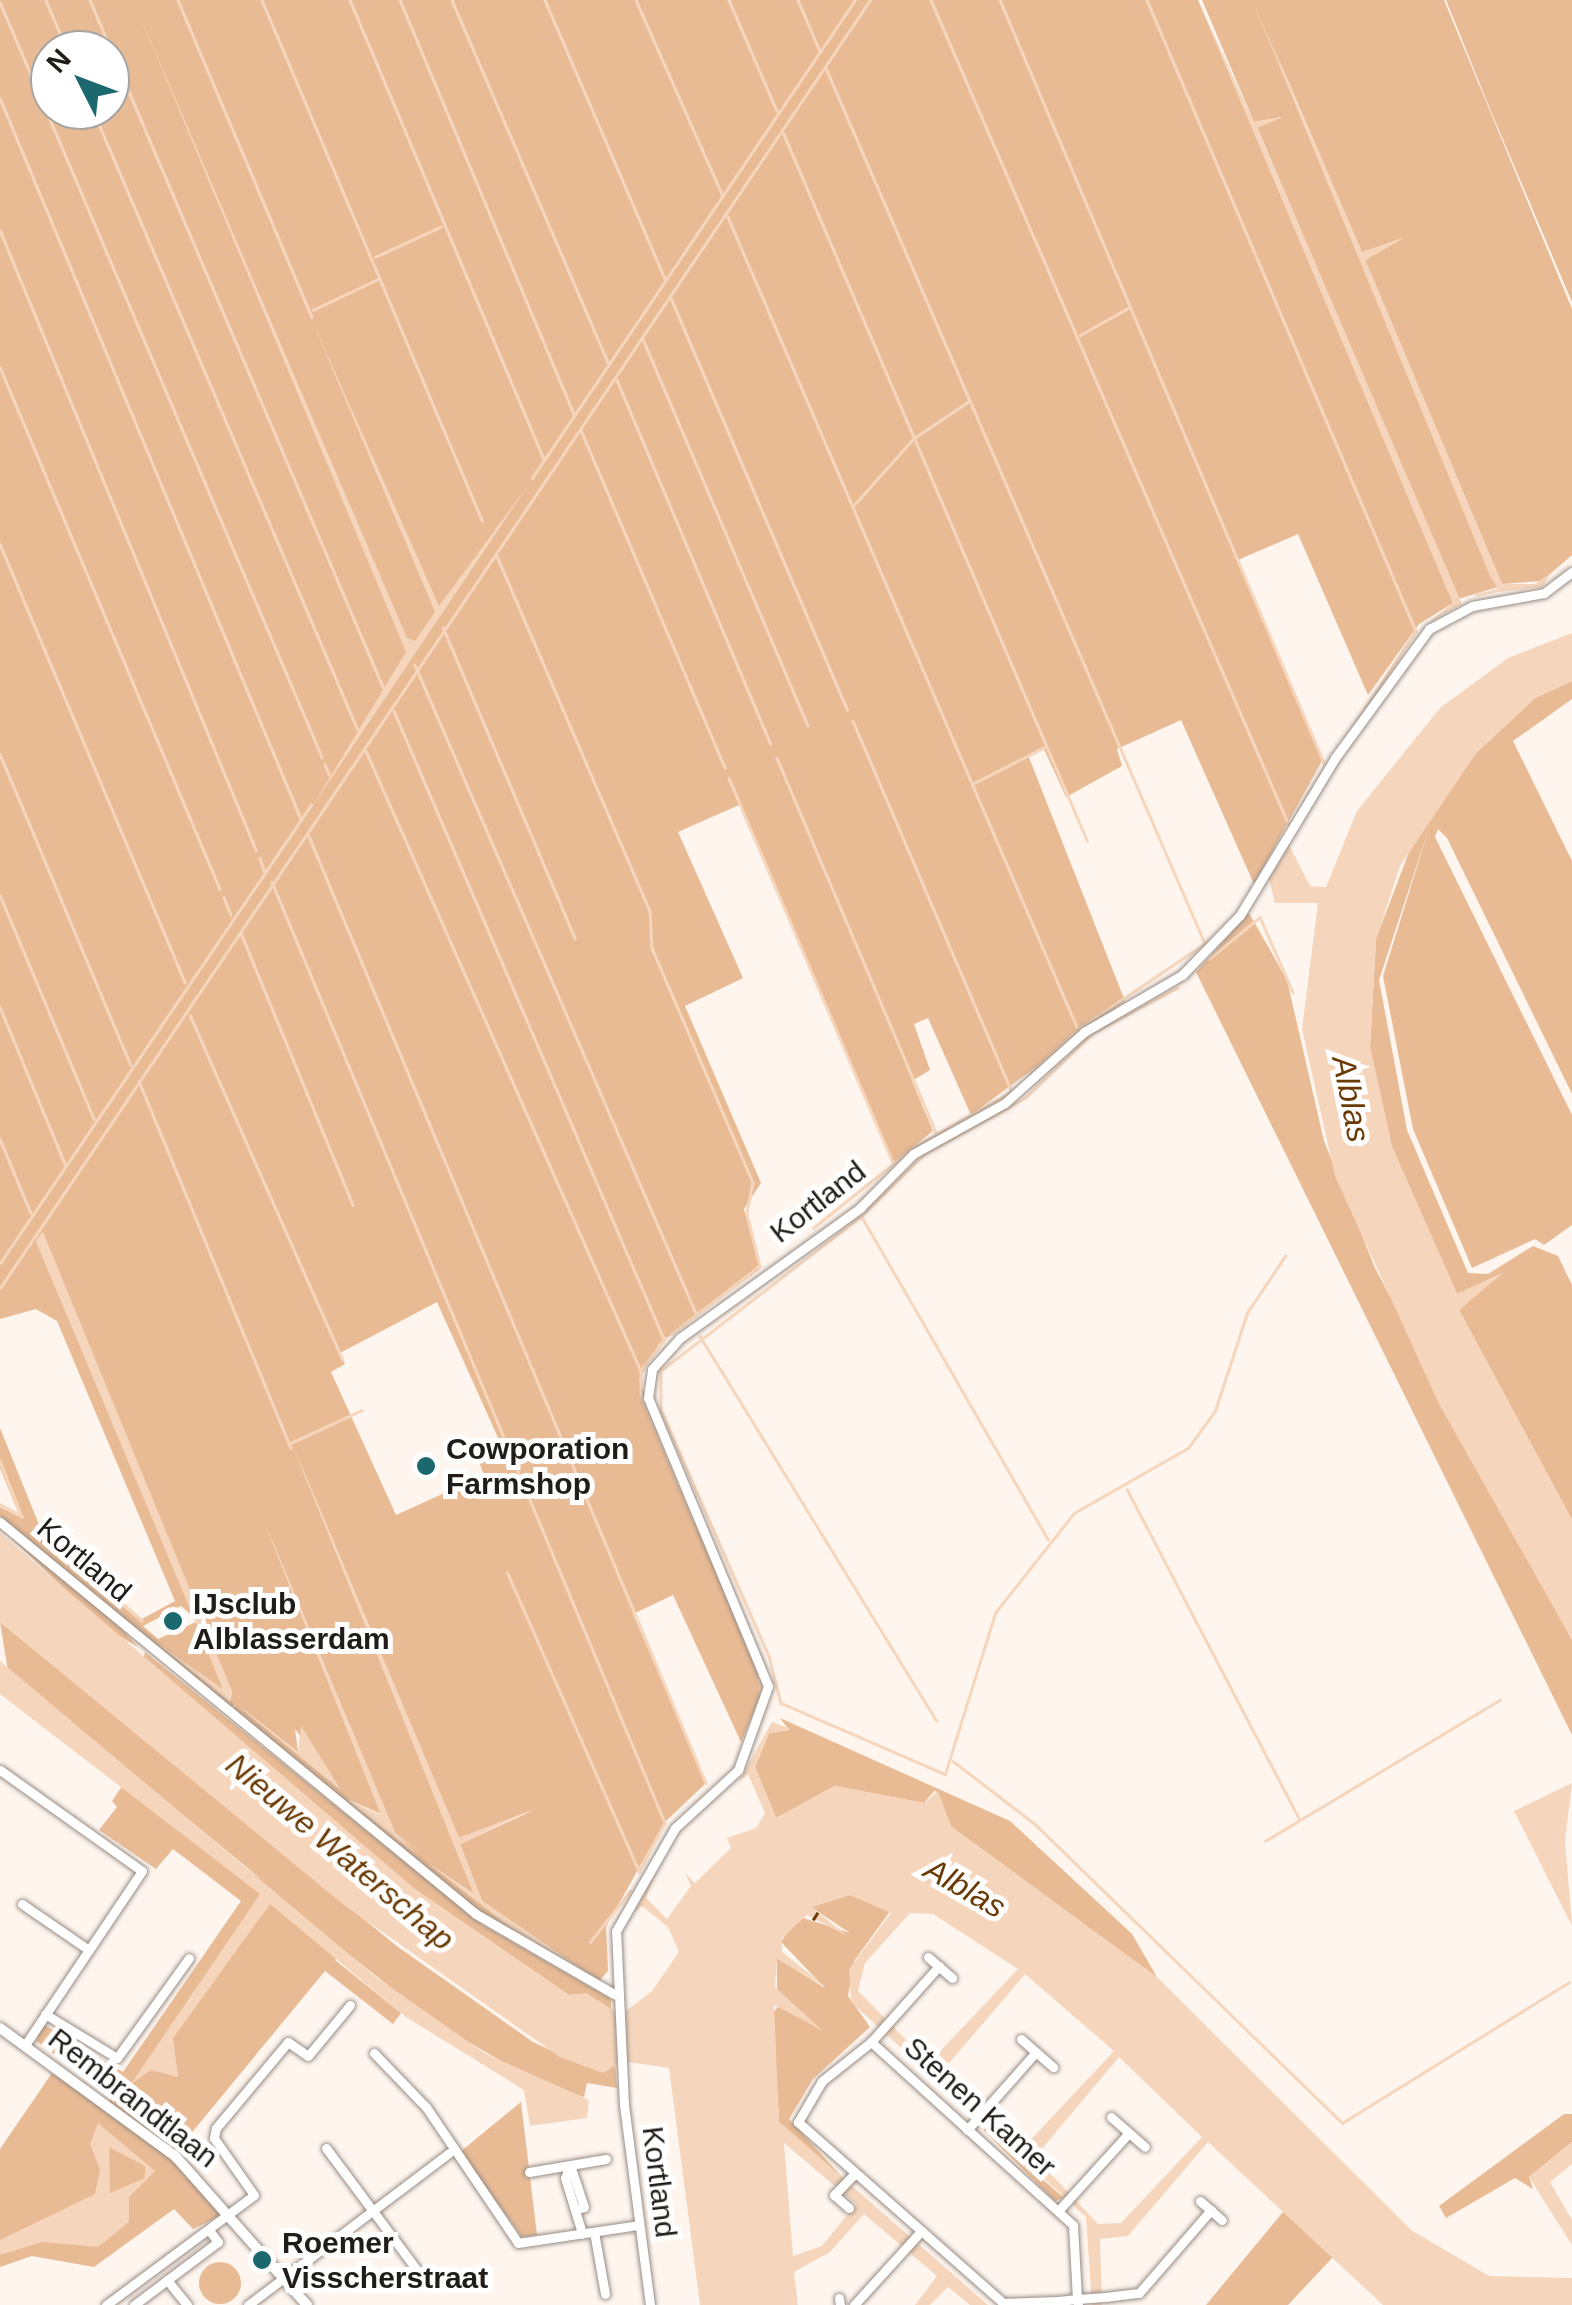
<!DOCTYPE html>
<style>
body{margin:0}
#map{position:relative;width:1572px;height:2305px;overflow:hidden;background:#fef5ee;font-family:Arial,sans-serif}
div>[style]{position:absolute}
.green>*{inset:0;background:#e9bb95}
.round{border-radius:50%}
.water>*{inset:0;background:#f5d6bd}
.stream>*{height:2.5px;margin:-1.25px;padding:0 1.25px;transform-origin:1.25px;border-radius:1.25px;background:#f5d6bd}
.ferry>*{height:2.5px;margin-top:-1.25px;transform-origin:0;background:repeating-linear-gradient(90deg,#6a3a04 0 12px,transparent 0 22px)}
.roads{filter:drop-shadow(0 0 2px #968c84) drop-shadow(0 0 2px #968c84)}
.minor>*{height:9px;margin:-4.5px;padding:0 4.5px;transform-origin:4.5px;border-radius:4.5px;background:#fff}
.tertiary>*{height:10px;margin:-5px;padding:0 5px;transform-origin:5px;border-radius:5px;background:#fff}
.dots>*{width:28px;height:28px;translate:-50% -50%;box-sizing:border-box;border:5px solid #fff;border-radius:50%}
span{translate:-50% -50%;white-space:nowrap;text-align:center;line-height:1.15;-webkit-text-stroke:10px #fff;paint-order:stroke}
.street-label{font-size:30px;color:#201c19}
.poi-label{font-size:30px;color:#201c19;font-weight:700}
.left{translate:0 -50%;text-align:left}
.water-label{font-size:32px;color:#6a3a04;font-style:italic}
.north{position:absolute;left:30px;top:30px;width:100px;height:100px;box-sizing:border-box;background:#fff;border:2px solid #a6a4a3;border-radius:50%;rotate:312deg;font-size:28px;font-weight:700;line-height:40px;text-align:center;color:#201c19}
.north::after{content:'';display:block;margin:auto;width:35px;height:45px;background:#1b686e;clip-path:polygon(50% 0,100% 100%,50% 72%,0 100%)}
</style>
<div id="map">
<div class="green">
<i style="clip-path:polygon(evenodd,0 0,1198px 0,1453px 603px,1419px 624px,1368px 695px,1298px 534px,1238px 560px,1323px 759px,1254px 884px,1181px 720px,1117px 749px,1122px 766px,1066px 797px,1043px 747px,1028px 755px,1125px 1001px,971px 1115px,928px 1018px,914px 1024px,930px 1070px,912px 1081px,933px 1131px,893px 1163px,739px 805px,678px 832px,743px 978px,685px 1006px,761px 1183px,744px 1209px,760px 1269px,659px 1344px,639px 1380px,758px 1669px,760px 1697px,741px 1742px,673px 1595px,633px 1614px,706px 1783px,664px 1823px,606px 1927px,608px 1971px,599px 1981px,547px 1958px,452px 1892px,231px 1712px,236px 1704px,229px 1710px,0 1516px,0 1507px,20px 1517px,0 1468px,0 1428px,42px 1532px,142px 1619px,175px 1601px,57px 1321px,36px 1309px,0 1319px,0 0,50px 50px,110px 50px,110px 110px,50px 110px,50px 50px,0 0,42px 1233px,232px 1692px,230px 1701px,156px 1642px,224px 1691px,196px 1622px,158px 1639px,143px 1626px,181px 1606px,194px 1617px,36px 1241px,42px 1233px,0 0,437px 1302px,500px 1442px,476px 1454px,484px 1475px,396px 1515px,331px 1372px,345px 1364px,340px 1353px,437px 1302px,0 0,293px 1446px,459px 1838px,534px 1810px,460px 1844px,482px 1901px,583px 1970px,523px 1937px,428px 1863px,474px 1894px,293px 1446px,0 0,266px 1526px,395px 1833px,421px 1853px,347px 1799px,381px 1814px,266px 1526px,0 0,238px 1705px,298px 1752px,295px 1729px,341px 1790px,238px 1705px)"></i>
<i style="clip-path:polygon(1202px 0,1444px 0,1572px 309px,1572px 555px,1542px 581px,1502px 584px,1365px 260px,1403px 238px,1362px 253px,1268px 34px,1498px 587px,1458px 599px,1257px 127px,1282px 117px,1254px 122px)"></i>
<i style="clip-path:polygon(1446px 0,1572px 0,1572px 302px,1490px 109px)"></i>
<i style="clip-path:polygon(1572px 681px,1572px 699px,1513px 741px,1572px 861px,1572px 1094px,1447px 838px,1438px 829px,1435px 837px,1572px 1115px,1572px 1225px,1544px 1245px,1535px 1239px,1472px 1268px,1413px 1129px,1383px 976px,1430px 825px,1379px 980px,1407px 1130px,1468px 1273px,1488px 1274px,1533px 1246px,1558px 1256px,1572px 1285px,1572px 1520px,1459px 1310px,1497px 1276px,1457px 1294px,1392px 1147px,1370px 1048px,1376px 939px,1414px 839px,1477px 752px,1535px 698px)"></i>
<i style="clip-path:polygon(1249px 913px,1287px 980px,1324px 1141px,1375px 1268px,1572px 1640px,1572px 1735px,1196px 972px)"></i>
<i style="clip-path:polygon(0 1527px,120px 1627px,138px 1647px,105px 1628px)"></i>
<i style="clip-path:polygon(0 1622px,398px 1947px,533px 2042px,586px 2067px,615px 2064px,617px 2088px,587px 2083px,584px 2097px,537px 2082px,436px 2023px,342px 1949px,335px 1960px,401px 2013px,393px 2024px,325px 1971px,170px 2159px,224px 2214px,193px 2229px,174px 2209px,94px 2267px,32px 2256px,0 2267px,0 2149px,52px 2073px,104px 2109px,112px 2096px,36px 2041px,43px 2024px,123px 2072px,241px 1901px,173px 1849px,156px 1869px,99px 1830px,117px 1807px,112px 1801px,125px 1782px,261px 1879px,8px 1671px)"></i>
<i style="clip-path:polygon(145px 1652px,483px 1925px,611px 1999px,611px 2011px,586px 1994px,569px 1995px,416px 1890px,143px 1662px)"></i>
<i style="clip-path:polygon(780px 1718px,1010px 1821px,1132px 1934px,1157px 1977px,985px 1856px,948px 1823px,935px 1790px,924px 1803px,835px 1786px,776px 1818px,755px 1767px,769px 1733px,789px 1730px)"></i>
<i style="clip-path:polygon(850px 1895px,891px 1910px,854px 1961px,848px 1996px,870px 2027px,813px 2079px,789px 2119px,844px 2179px,779px 2122px,773px 2012px,782px 2003px,822px 2031px,777px 1990px,777px 1958px,825px 1988px,781px 1942px,797px 1916px,850px 1933px,811px 1907px)"></i>
<i style="clip-path:polygon(521px 2102px,537px 2235px,522px 2237px,460px 2152px)"></i>
<i style="clip-path:polygon(1564px 2114px,1572px 2114px,1572px 2142px,1529px 2177px,1533px 2189px,1515px 2178px,1446px 2218px,1439px 2206px)"></i>
<i style="clip-path:polygon(978px 2125px,979px 2123px,1064px 2198px,1055px 2201px)"></i>
<i style="clip-path:polygon(1283px 2212px,1333px 2257px,1288px 2305px,1206px 2305px)"></i>
<i class="round" style="left:199px;top:2262px;width:42px;height:42px"></i>
</div>
<div class="water">
<i style="clip-path:polygon(133px 0,407px 638px,415px 641px,435px 612px,311px 318px,439px 606px,529px 484px,312px 807px,406px 652px)"></i>
<i style="clip-path:polygon(1198px 0,1254px 122px,1283px 117px,1257px 128px,1462px 604px,1426px 624px,1453px 603px)"></i>
<i style="clip-path:polygon(1252px 0,1362px 252px,1403px 238px,1365px 260px,1502px 584px,1535px 584px,1551px 573px,1542px 587px,1500px 592px,1490px 576px)"></i>
<i style="clip-path:polygon(1572px 633px,1572px 681px,1535px 698px,1477px 752px,1400px 866px,1376px 940px,1370px 1048px,1392px 1147px,1457px 1294px,1504px 1272px,1459px 1310px,1572px 1520px,1572px 1640px,1439px 1404px,1335px 1176px,1302px 1029px,1318px 903px,1275px 903px,1269px 879px,1289px 845px,1310px 886px,1326px 887px,1357px 811px,1440px 708px,1508px 658px)"></i>
<i style="clip-path:polygon(43px 1232px,232px 1692px,229px 1701px,156px 1642px,224px 1690px,36px 1241px)"></i>
<i style="clip-path:polygon(293px 1446px,459px 1838px,534px 1809px,460px 1844px,482px 1901px,583px 1970px,523px 1937px,428px 1863px,474px 1894px)"></i>
<i style="clip-path:polygon(266px 1526px,395px 1833px,420px 1857px,347px 1800px,381px 1815px)"></i>
<i style="clip-path:polygon(evenodd,0 1533px,416px 1890px,569px 1995px,586px 1993px,621px 2015px,652px 1991px,679px 1952px,668px 1927px,642px 1906px,633px 1913px,640px 1899px,662px 1857px,646px 1898px,667px 1919px,691px 1886px,685px 1873px,695px 1883px,731px 1848px,727px 1838px,756px 1828px,765px 1813px,748px 1774px,738px 1783px,772px 1722px,791px 1729px,769px 1733px,755px 1767px,776px 1818px,835px 1786px,924px 1803px,938px 1791px,951px 1826px,1157px 1977px,1411px 2230px,1489px 2276px,1572px 2278px,1572px 2305px,1383px 2305px,1208px 2142px,1128px 2236px,1100px 2239px,1102px 2305px,1092px 2305px,1086px 2217px,851px 2002px,849px 1969px,891px 1913px,850px 1895px,811px 1907px,849px 1937px,807px 1915px,782px 1938px,782px 1952px,826px 1987px,777px 1959px,775px 1987px,822px 2030px,774px 2005px,779px 2122px,988px 2305px,970px 2305px,948px 2287px,930px 2305px,915px 2305px,937px 2276px,864px 2214px,830px 2252px,794px 2272px,798px 2305px,700px 2305px,669px 2068px,622px 2061px,603px 2073px,560px 2057px,344px 1905px,0 1622px,0 1533px,910px 1913px,933px 1914px,1018px 1969px,929px 2063px,858px 1991px,865px 1963px,910px 1913px,0 1533px,1025px 1974px,1114px 2051px,1024px 2147px,940px 2074px,1025px 1974px,0 1533px,1119px 2057px,1202px 2137px,1121px 2223px,1098px 2224px,1035px 2157px,1119px 2057px,0 1533px,784px 2143px,856px 2204px,822px 2246px,793px 2256px,784px 2143px)"></i>
<i style="clip-path:polygon(0 1661px,376px 1977px,486px 2054px,589px 2100px,587px 2118px,530px 2126px,524px 2090px,406px 2017px,270px 1904px,173px 2038px,178px 2077px,151px 2070px,131px 2084px,260px 1894px,0 1694px)"></i>
<i style="clip-path:polygon(238px 1706px,298px 1752px,301px 1726px,341px 1790px)"></i>
<i style="clip-path:polygon(1572px 1783px,1565px 1841px,1572px 1926px,1514px 1811px)"></i>
<i style="clip-path:polygon(evenodd,98px 2123px,155px 2171px,129px 2197px,129px 2222px,98px 2247px,42px 2242px,0 2255px,0 2240px,95px 2194px,100px 2170px,90px 2144px,98px 2123px,109px 2147px,145px 2166px,145px 2178px,110px 2193px,109px 2147px)"></i>
<i style="clip-path:polygon(1572px 2142px,1572px 2164px,1550px 2182px,1572px 2220px,1572px 2245px,1529px 2177px)"></i>
</div>
<div class="stream">
<i style="left:46px;top:0;width:54px;rotate:67.2deg"></i>
<i style="left:90px;top:0;width:747px;rotate:66.9deg"></i>
<i style="left:178px;top:0;width:344px;rotate:67.1deg"></i>
<i style="left:262px;top:0;width:565px;rotate:67.07deg"></i>
<i style="left:350px;top:0;width:497px;rotate:67.1deg"></i>
<i style="left:400px;top:0;width:448px;rotate:67.2deg"></i>
<i style="left:452px;top:0;width:395px;rotate:66.7deg"></i>
<i style="left:545px;top:0;width:304px;rotate:66.7deg"></i>
<i style="left:636px;top:0;width:212px;rotate:66.1deg"></i>
<i style="left:729px;top:0;width:121px;rotate:66.6deg"></i>
<i style="left:798px;top:0;width:56px;rotate:66.7deg"></i>
<i style="left:931px;top:0;width:899px;rotate:66.54deg"></i>
<i style="left:1000px;top:0;width:829px;rotate:66.99deg"></i>
<i style="left:1147px;top:0;width:686px;rotate:66.91deg"></i>
<i style="left:1416px;top:631px;width:208px;rotate:123.2deg"></i>
<i style="left:0;top:2px;width:821px;rotate:66.9deg"></i>
<i style="left:826px;top:68px;width:951px;rotate:66.59deg"></i>
<i style="left:0;top:98px;width:781px;rotate:67.34deg"></i>
<i style="left:93px;top:110px;width:674px;rotate:66.86deg"></i>
<i style="left:783px;top:132px;width:771px;rotate:66.76deg"></i>
<i style="left:728px;top:217px;width:882px;rotate:66.69deg"></i>
<i style="left:0;top:230px;width:671px;rotate:67.56deg"></i>
<i style="left:375px;top:257px;width:72px;rotate:-24.8deg"></i>
<i style="left:671px;top:298px;width:448px;rotate:66.8deg"></i>
<i style="left:313px;top:310px;width:72px;rotate:-25.5deg"></i>
<i style="left:1080px;top:335px;width:57px;rotate:-29.2deg"></i>
<i style="left:643px;top:339px;width:420px;rotate:66.9deg"></i>
<i style="left:0;top:367px;width:566px;rotate:67.15deg"></i>
<i style="left:617px;top:380px;width:395px;rotate:67.1deg"></i>
<i style="left:581px;top:430px;width:367px;rotate:66.9deg"></i>
<i style="left:532px;top:478px;width:577px;rotate:-55.95deg"></i>
<i style="left:853px;top:506px;width:91px;rotate:-48.1deg"></i>
<i style="left:914px;top:438px;width:65px;rotate:-33.7deg"></i>
<i style="left:0;top:544px;width:476px;rotate:67.1deg"></i>
<i style="left:497px;top:556px;width:387px;rotate:66.7deg"></i>
<i style="left:650px;top:911px;width:37px;rotate:87deg"></i>
<i style="left:652px;top:948px;width:255px;rotate:66.7deg"></i>
<i style="left:753px;top:1182px;width:33px;rotate:101deg"></i>
<i style="left:747px;top:1214px;width:54px;rotate:76deg"></i>
<i style="left:760px;top:1266px;width:111px;rotate:142.3deg"></i>
<i style="left:1476px;top:595px;width:27px;rotate:-13deg"></i>
<i style="left:443px;top:627px;width:338px;rotate:67deg"></i>
<i style="left:415px;top:665px;width:706px;rotate:66.56deg"></i>
<i style="left:394px;top:711px;width:684px;rotate:66.74deg"></i>
<i style="left:853px;top:721px;width:401px;rotate:66.8deg"></i>
<i style="left:366px;top:751px;width:678px;rotate:66.08deg"></i>
<i style="left:0;top:754px;width:337px;rotate:67.2deg"></i>
<i style="left:777px;top:758px;width:407px;rotate:67deg"></i>
<i style="left:325px;top:764px;width:11px;rotate:68deg"></i>
<i style="left:729px;top:778px;width:418px;rotate:66.9deg"></i>
<i style="left:972px;top:784px;width:82px;rotate:-26.9deg"></i>
<i style="left:308px;top:834px;width:1029px;rotate:67.25deg"></i>
<i style="left:260px;top:858px;width:13px;rotate:72deg"></i>
<i style="left:272px;top:882px;width:1020px;rotate:67.33deg"></i>
<i style="left:665px;top:1823px;width:55px;rotate:118deg"></i>
<i style="left:639px;top:1872px;width:327px;rotate:-113.8deg"></i>
<i style="left:0;top:895px;width:243px;rotate:67.2deg"></i>
<i style="left:224px;top:897px;width:19px;rotate:69deg"></i>
<i style="left:241px;top:933px;width:294px;rotate:67.6deg"></i>
<i style="left:1209px;top:959px;width:66px;rotate:-39.5deg"></i>
<i style="left:1260px;top:917px;width:82px;rotate:66.3deg"></i>
<i style="left:1178px;top:988px;width:98px;rotate:151.9deg"></i>
<i style="left:1092px;top:1034px;width:92px;rotate:135.9deg"></i>
<i style="left:1026px;top:1098px;width:115px;rotate:151deg"></i>
<i style="left:925px;top:1154px;width:90px;rotate:135.5deg"></i>
<i style="left:861px;top:1217px;width:252px;rotate:142.4deg"></i>
<i style="left:661px;top:1371px;width:39px;rotate:90deg"></i>
<i style="left:661px;top:1410px;width:269px;rotate:66.3deg"></i>
<i style="left:769px;top:1656px;width:49px;rotate:75.7deg"></i>
<i style="left:781px;top:1703px;width:179px;rotate:23.4deg"></i>
<i style="left:945px;top:1774px;width:169px;rotate:-72.7deg"></i>
<i style="left:995px;top:1613px;width:127px;rotate:-51.7deg"></i>
<i style="left:1074px;top:1513px;width:131px;rotate:-29.7deg"></i>
<i style="left:1188px;top:1448px;width:46px;rotate:-53.9deg"></i>
<i style="left:1215px;top:1411px;width:103px;rotate:-71.9deg"></i>
<i style="left:1247px;top:1313px;width:69px;rotate:-56.3deg"></i>
<i style="left:0;top:1007px;width:170px;rotate:67.5deg"></i>
<i style="left:190px;top:1015px;width:377px;rotate:66.1deg"></i>
<i style="left:1030px;top:1074px;width:66px;rotate:-43.2deg"></i>
<i style="left:1078px;top:1029px;width:156px;rotate:-34deg"></i>
<i style="left:139px;top:1081px;width:397px;rotate:67.5deg"></i>
<i style="left:0;top:1139px;width:80px;rotate:67.3deg"></i>
<i style="left:862px;top:1217px;width:372px;rotate:60deg"></i>
<i style="left:813px;top:1228px;width:129px;rotate:-38.7deg"></i>
<i style="left:914px;top:1147px;width:109px;rotate:-29.6deg"></i>
<i style="left:0;top:1263px;width:554px;rotate:-55.82deg"></i>
<i style="left:0;top:1288px;width:1554px;rotate:-55.96deg"></i>
<i style="left:700px;top:1336px;width:451px;rotate:58.4deg"></i>
<i style="left:666px;top:1338px;width:41px;rotate:127.1deg"></i>
<i style="left:641px;top:1371px;width:24px;rotate:90deg"></i>
<i style="left:641px;top:1395px;width:138px;rotate:67deg"></i>
<i style="left:291px;top:1443px;width:78px;rotate:-24.9deg"></i>
<i style="left:0;top:1461px;width:60px;rotate:68.6deg"></i>
<i style="left:22px;top:1517px;width:25px;rotate:-151deg"></i>
<i style="left:1127px;top:1489px;width:373px;rotate:62.4deg"></i>
<i style="left:47px;top:1538px;width:126px;rotate:41.1deg"></i>
<i style="left:759px;top:1677px;width:16px;rotate:79deg"></i>
<i style="left:953px;top:1761px;width:103px;rotate:37.5deg"></i>
<i style="left:1035px;top:1824px;width:429px;rotate:44.2deg"></i>
<i style="left:1342px;top:2123px;width:267px;rotate:-31.8deg"></i>
<i style="left:1265px;top:1841px;width:274px;rotate:-31deg"></i>
<i style="left:590px;top:1942px;width:65px;rotate:-51.9deg"></i>
</div>
<div class="ferry">
<i style="left:813px;top:1920px;width:9px;rotate:-58deg"></i>
</div>
<div class="roads">
<div class="minor">
<i style="left:0;top:1522px;width:617px;rotate:39.47deg"></i>
<i style="left:476px;top:1914px;width:160px;rotate:30.1deg"></i>
<i style="left:0;top:1770px;width:174px;rotate:35.4deg"></i>
<i style="left:142px;top:1871px;width:210px;rotate:123.9deg"></i>
<i style="left:22px;top:1904px;width:81px;rotate:34.5deg"></i>
<i style="left:928px;top:1957px;width:32px;rotate:41deg"></i>
<i style="left:45px;top:2014px;width:84px;rotate:31.4deg"></i>
<i style="left:117px;top:2058px;width:123px;rotate:-54.2deg"></i>
<i style="left:1021px;top:2039px;width:43px;rotate:41.2deg"></i>
<i style="left:871px;top:2042px;width:102px;rotate:-48.2deg"></i>
<i style="left:374px;top:2053px;width:75px;rotate:46.1deg"></i>
<i style="left:426px;top:2107px;width:164px;rotate:55.9deg"></i>
<i style="left:518px;top:2243px;width:121px;rotate:-8.5deg"></i>
<i style="left:1111px;top:2117px;width:45px;rotate:41.4deg"></i>
<i style="left:967px;top:2130px;width:104px;rotate:-48.5deg"></i>
<i style="left:326px;top:2148px;width:161px;rotate:53.3deg"></i>
<i style="left:529px;top:2172px;width:78px;rotate:-9.6deg"></i>
<i style="left:1200px;top:2201px;width:29px;rotate:41deg"></i>
<i style="left:849px;top:2208px;width:20px;rotate:-139deg"></i>
<i style="left:834px;top:2195px;width:30px;rotate:-46deg"></i>
<i style="left:577px;top:2209px;width:7px;rotate:-16deg"></i>
<i style="left:584px;top:2207px;width:44px;rotate:-108.4deg"></i>
<i style="left:570px;top:2165px;width:14px;rotate:111deg"></i>
<i style="left:565px;top:2178px;width:58px;rotate:72.8deg"></i>
<i style="left:1058px;top:2211px;width:105px;rotate:-47.7deg"></i>
<i style="left:594px;top:2232px;width:63px;rotate:79.9deg"></i>
<i style="left:167px;top:2280px;width:32px;rotate:51deg"></i>
<i style="left:839px;top:2298px;width:7px;rotate:82deg"></i>
<i style="left:106px;top:2305px;width:184px;rotate:-36.6deg"></i>
<i style="left:254px;top:2195px;width:70px;rotate:-125.1deg"></i>
<i style="left:214px;top:2138px;width:10px;rotate:-79deg"></i>
<i style="left:216px;top:2128px;width:112px;rotate:-50.1deg"></i>
<i style="left:288px;top:2042px;width:24px;rotate:35deg"></i>
<i style="left:308px;top:2056px;width:66px;rotate:-50.5deg"></i>
<i style="left:134px;top:2305px;width:105px;rotate:-36.9deg"></i>
<i style="left:218px;top:2242px;width:15px;rotate:-127deg"></i>
<i style="left:248px;top:2305px;width:252px;rotate:-37.1deg"></i>
<i style="left:650px;top:2305px;width:202px;rotate:-97.4deg"></i>
<i style="left:624px;top:2105px;width:174px;rotate:-92.6deg"></i>
<i style="left:616px;top:1931px;width:119px;rotate:-60.2deg"></i>
<i style="left:675px;top:1828px;width:86px;rotate:-42.6deg"></i>
<i style="left:738px;top:1770px;width:89px;rotate:-70.3deg"></i>
<i style="left:768px;top:1686px;width:312px;rotate:-112.6deg"></i>
<i style="left:648px;top:1398px;width:29px;rotate:-82deg"></i>
<i style="left:652px;top:1369px;width:42px;rotate:-47.9deg"></i>
<i style="left:680px;top:1338px;width:222px;rotate:-35.8deg"></i>
<i style="left:860px;top:1208px;width:76px;rotate:-45.5deg"></i>
<i style="left:913px;top:1154px;width:105px;rotate:-29deg"></i>
<i style="left:1005px;top:1103px;width:106px;rotate:-41.9deg"></i>
<i style="left:1084px;top:1032px;width:113px;rotate:-30.2deg"></i>
<i style="left:1182px;top:975px;width:83px;rotate:-46deg"></i>
<i style="left:1240px;top:915px;width:184px;rotate:-58.8deg"></i>
<i style="left:1335px;top:758px;width:160px;rotate:-53.9deg"></i>
<i style="left:1429px;top:629px;width:49px;rotate:-28.1deg"></i>
<i style="left:1472px;top:606px;width:73px;rotate:-10.2deg"></i>
<i style="left:1544px;top:593px;width:35px;rotate:-37deg"></i>
<i style="left:854px;top:2305px;width:100px;rotate:-47.8deg"></i>
<i style="left:1078px;top:2305px;width:6px;rotate:-99deg"></i>
<i style="left:1077px;top:2299px;width:74px;rotate:-93.1deg"></i>
<i style="left:1073px;top:2225px;width:273px;rotate:-137.8deg"></i>
<i style="left:871px;top:2042px;width:63px;rotate:141.5deg"></i>
<i style="left:822px;top:2081px;width:48px;rotate:120.3deg"></i>
<i style="left:798px;top:2122px;width:273px;rotate:41.4deg"></i>
<i style="left:1003px;top:2303px;width:55px;rotate:-2.1deg"></i>
<i style="left:1058px;top:2301px;width:19px;rotate:-6deg"></i>
<i style="left:1077px;top:2299px;width:28px;rotate:-4deg"></i>
<i style="left:1105px;top:2297px;width:34px;rotate:-7deg"></i>
<i style="left:1139px;top:2293px;width:110px;rotate:-49.1deg"></i>
</div>
<div class="tertiary">
<i style="left:0;top:2028px;width:218px;rotate:36.2deg"></i>
<i style="left:176px;top:2157px;width:198px;rotate:48.5deg"></i>
</div>
</div>
<div class="dots">
<i style="left:426px;top:1466px;background:#1b686e"></i>
<i style="left:173px;top:1621px;background:#1b686e"></i>
<i style="left:262px;top:2260px;background:#1b686e"></i>
</div>
<div class="street-label">
<span style="left:818px;top:1202px;rotate:-38deg">Kortland</span>
<span style="left:84px;top:1560px;rotate:40deg">Kortland</span>
<span style="left:133px;top:2098px;rotate:38deg">Rembrandtlaan</span>
<span style="left:980px;top:2107px;rotate:42deg">Stenen Kamer</span>
<span style="left:659px;top:2182px;rotate:83deg">Kortland</span>
</div>
<div class="poi-label">
<span class="left" style="left:446px;top:1466px">Cowporation<br>Farmshop</span>
<span class="left" style="left:193px;top:1621px">IJsclub<br>Alblasserdam</span>
<span class="left" style="left:282px;top:2260px">Roemer<br>Visscherstraat</span>
</div>
<div class="water-label">
<span style="left:1351px;top:1099px;rotate:79deg">Alblas</span>
<span style="left:340px;top:1852px;rotate:40deg">Nieuwe Waterschap</span>
<span style="left:965px;top:1888px;rotate:30deg">Alblas</span>
</div>
<div class="north">N</div>
</div>
